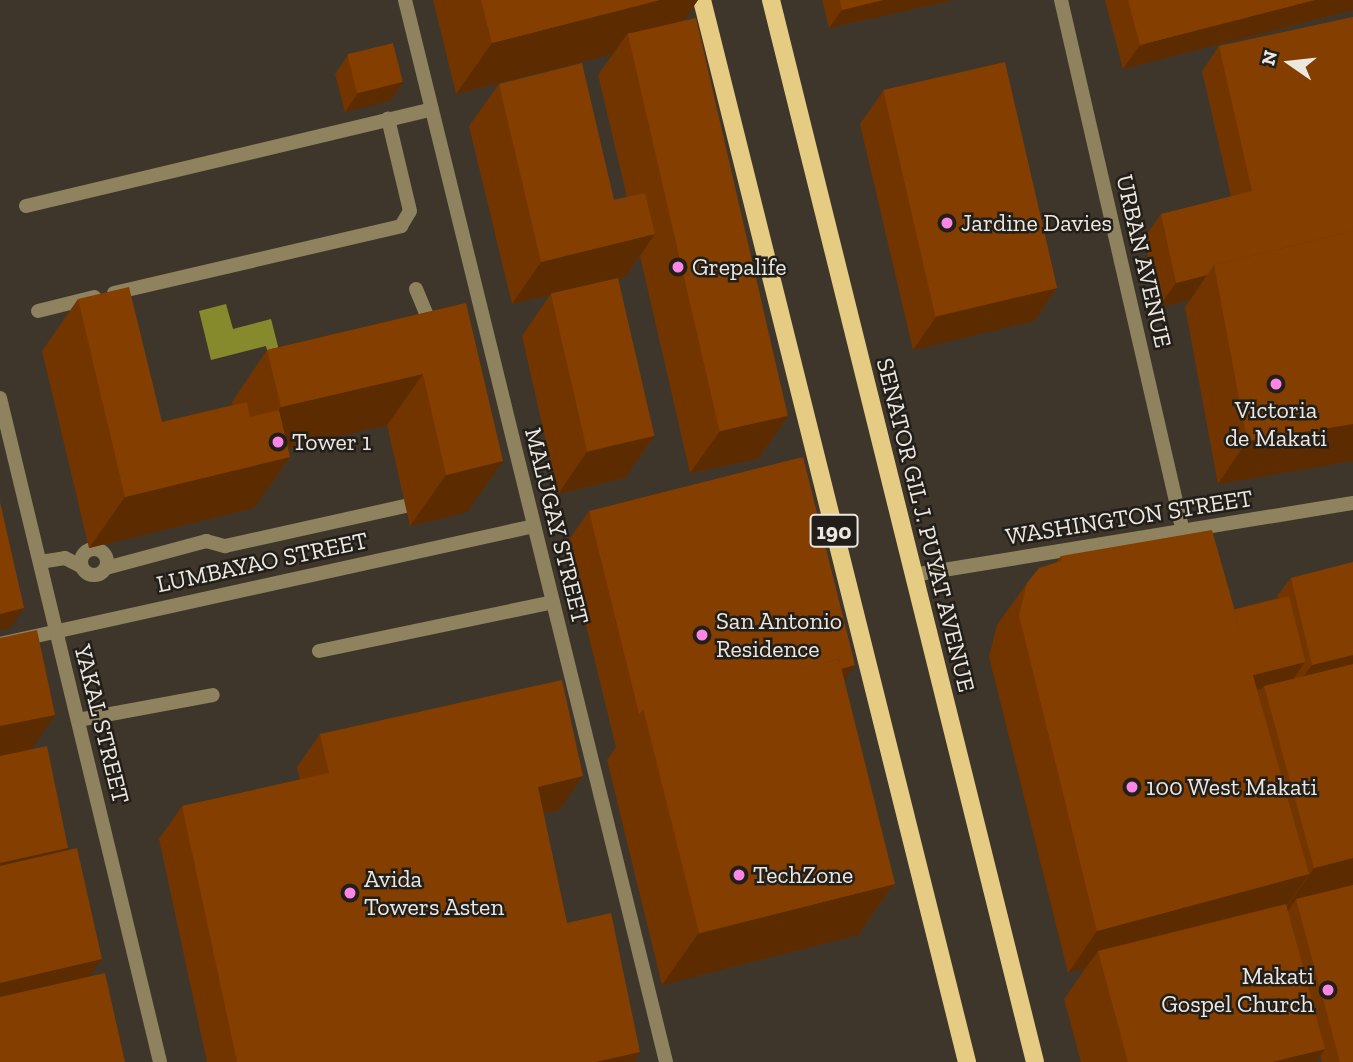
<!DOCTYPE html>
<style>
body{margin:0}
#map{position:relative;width:1353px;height:1062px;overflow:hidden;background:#3f362b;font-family:"Zilla Slab",serif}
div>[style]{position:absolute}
.water>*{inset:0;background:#878a2c}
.service>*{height:14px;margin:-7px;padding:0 7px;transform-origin:7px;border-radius:7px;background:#8e825f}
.service>.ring{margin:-7px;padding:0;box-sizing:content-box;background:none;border:14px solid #8e825f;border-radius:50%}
.minor>*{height:14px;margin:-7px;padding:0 7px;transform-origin:7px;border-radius:7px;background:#8e825f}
.tertiary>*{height:14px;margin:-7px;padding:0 7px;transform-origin:7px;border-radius:7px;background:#8e825f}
.primary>*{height:18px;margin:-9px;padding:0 9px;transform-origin:9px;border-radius:9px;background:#e5cc82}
.wall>*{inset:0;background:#723500}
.shaded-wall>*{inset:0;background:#5c2b00}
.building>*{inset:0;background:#843e00;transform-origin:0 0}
.dots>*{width:19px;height:19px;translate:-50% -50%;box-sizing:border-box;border:4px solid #221e19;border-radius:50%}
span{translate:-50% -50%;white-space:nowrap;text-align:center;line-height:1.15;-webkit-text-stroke:5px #221e19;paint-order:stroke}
.shield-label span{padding:2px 5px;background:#221e19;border:2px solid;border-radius:5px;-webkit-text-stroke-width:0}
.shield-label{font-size:23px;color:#ece7e0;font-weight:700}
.poi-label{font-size:24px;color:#ece7e0}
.left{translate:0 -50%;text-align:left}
.right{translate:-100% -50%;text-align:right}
.street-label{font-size:24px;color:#ece7e0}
.north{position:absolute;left:1255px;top:28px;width:70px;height:70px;-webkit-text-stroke:5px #221e19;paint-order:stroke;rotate:284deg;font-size:19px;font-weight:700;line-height:28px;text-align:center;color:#ece7e0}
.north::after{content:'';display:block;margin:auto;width:24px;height:32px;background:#ece7e0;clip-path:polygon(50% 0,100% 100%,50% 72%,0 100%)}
</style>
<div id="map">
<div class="water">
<i style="clip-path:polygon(226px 304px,233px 329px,271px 319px,280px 354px,269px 357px,266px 346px,211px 360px,199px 311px)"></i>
</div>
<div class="service">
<i style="left:26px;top:206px;width:417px;rotate:-13.4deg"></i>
<i style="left:416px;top:289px;width:44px;rotate:67.5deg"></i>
<i style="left:114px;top:293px;width:295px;rotate:-13.1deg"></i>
<i style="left:401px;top:226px;width:17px;rotate:-59deg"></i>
<i style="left:410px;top:211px;width:95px;rotate:-103.4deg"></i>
<i style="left:38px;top:311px;width:58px;rotate:-14deg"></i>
<i class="ring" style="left:81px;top:549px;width:12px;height:12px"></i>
<i style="left:40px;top:562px;width:25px;rotate:-9deg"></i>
<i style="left:65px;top:558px;width:18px;rotate:27deg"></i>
<i style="left:106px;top:568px;width:104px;rotate:-15.1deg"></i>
<i style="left:206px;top:541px;width:20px;rotate:15deg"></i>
<i style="left:225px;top:546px;width:185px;rotate:-12.5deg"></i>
<i style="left:0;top:644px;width:547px;rotate:-12.46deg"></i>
<i style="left:319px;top:651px;width:239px;rotate:-11.8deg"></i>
<i style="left:78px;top:720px;width:137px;rotate:-10.5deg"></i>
</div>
<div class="minor">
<i style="left:1061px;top:0;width:546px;rotate:77.08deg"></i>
</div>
<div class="tertiary">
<i style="left:405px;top:0;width:1094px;rotate:76.19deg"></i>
<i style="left:0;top:398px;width:683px;rotate:76.45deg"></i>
<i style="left:913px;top:575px;width:446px;rotate:-9.3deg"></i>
</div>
<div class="primary">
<i style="left:702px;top:0;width:1095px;rotate:75.99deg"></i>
<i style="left:771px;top:0;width:1094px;rotate:76.04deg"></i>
</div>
<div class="wall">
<i style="clip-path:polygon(433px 0,698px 0,683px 21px,788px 416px,758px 459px,690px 473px,640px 256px,625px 277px,611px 280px,654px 436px,625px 478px,558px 494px,522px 336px,550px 295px,512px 304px,469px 126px,499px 84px,614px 200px,627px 197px,598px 75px,613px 54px,456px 94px)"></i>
<i style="clip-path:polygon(822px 0,953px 0,829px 28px)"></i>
<i style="clip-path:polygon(1105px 0,1353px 0,1353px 10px,1123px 69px)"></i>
<i style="clip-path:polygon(1353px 17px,1353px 461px,1218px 484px,1185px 307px,1190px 300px,1159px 307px,1144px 238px,1161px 214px,1231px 197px,1202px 71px,1219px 46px)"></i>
<i style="clip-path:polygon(348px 55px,403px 82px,390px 101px,345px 112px,335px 74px)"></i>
<i style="clip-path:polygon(883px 91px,1057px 288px,1034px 321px,913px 350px,860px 124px)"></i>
<i style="clip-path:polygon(78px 299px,162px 422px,232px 405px,232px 402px,267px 350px,466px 303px,467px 512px,410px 526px,387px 425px,288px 448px,290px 457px,254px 508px,89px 548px,42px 351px)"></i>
<i style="clip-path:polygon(589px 511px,844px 681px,894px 884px,858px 935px,662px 985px,607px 760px,616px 747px,566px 544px)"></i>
<i style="clip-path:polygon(1061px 556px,1235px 609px,1278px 598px,1277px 596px,1291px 578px,1353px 562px,1353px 1062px,1322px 1062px,1320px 1056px,1316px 1062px,1081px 1062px,1064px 999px,1085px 969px,1068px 973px,989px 657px,997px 625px,1027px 583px,1056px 563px)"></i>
<i style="clip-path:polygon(320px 734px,583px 776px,559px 810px,543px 813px,567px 923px,640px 1052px,633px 1062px,207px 1062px,159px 839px,182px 806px,300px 780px,297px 767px)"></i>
</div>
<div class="shaded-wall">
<i style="clip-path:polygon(660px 0,698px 0,670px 40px,628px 33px,613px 54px,456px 94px,492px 43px)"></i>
<i style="clip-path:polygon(883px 0,953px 0,829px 28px,842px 10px)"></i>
<i style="clip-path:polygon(1315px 0,1353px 0,1353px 10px,1123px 69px,1140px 45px)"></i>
<i style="clip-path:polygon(403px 82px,390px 101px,345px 112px,358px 93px)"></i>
<i style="clip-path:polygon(655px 234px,625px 277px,512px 304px,541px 262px)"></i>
<i style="clip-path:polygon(1207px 275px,1190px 300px,1159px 307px,1176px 283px)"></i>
<i style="clip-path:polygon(1057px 288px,1034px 321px,913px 350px,936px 317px)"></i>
<i style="clip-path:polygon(423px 374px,387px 425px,245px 458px,281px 407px)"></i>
<i style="clip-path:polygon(788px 416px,758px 459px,690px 473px,720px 431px)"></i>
<i style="clip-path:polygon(1353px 424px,1353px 461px,1218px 484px,1247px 441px)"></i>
<i style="clip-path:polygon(654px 436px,625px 478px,558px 494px,587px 452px)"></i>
<i style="clip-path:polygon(290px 457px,254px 508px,89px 548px,125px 497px)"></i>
<i style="clip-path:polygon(503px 461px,467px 512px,410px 526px,446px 475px)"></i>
<i style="clip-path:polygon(24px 608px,11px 627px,0 630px,0 614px)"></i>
<i style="clip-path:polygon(1353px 655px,1353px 671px,1298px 684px,1312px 665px)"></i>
<i style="clip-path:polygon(1305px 662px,1292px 681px,1264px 686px,1262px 689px,1222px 699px,1235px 680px)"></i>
<i style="clip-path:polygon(855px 665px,831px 699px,645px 718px)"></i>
<i style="clip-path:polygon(55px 715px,26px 757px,0 762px,0 726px)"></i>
<i style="clip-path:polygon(583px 776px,559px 810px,514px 820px,538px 787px)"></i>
<i style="clip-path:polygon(68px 848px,51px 872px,0 883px,0 863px)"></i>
<i style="clip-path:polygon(1353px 858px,1353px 898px,1296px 899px,1285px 915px,1280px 916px,1314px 868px)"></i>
<i style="clip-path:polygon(1309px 874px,1279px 916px,1098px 951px,1085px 969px,1068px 973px,1097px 931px)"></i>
<i style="clip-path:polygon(894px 884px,858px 935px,662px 985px,698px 934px)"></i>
<i style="clip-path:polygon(102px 959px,85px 983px,0 1003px,0 983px)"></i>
<i style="clip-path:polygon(1325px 1049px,1316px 1062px,1272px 1062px)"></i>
<i style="clip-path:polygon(640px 1052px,633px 1062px,595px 1062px)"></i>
</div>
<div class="building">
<i style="clip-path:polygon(481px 0,660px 0,492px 43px)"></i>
<i style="clip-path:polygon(840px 0,883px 0,842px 10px)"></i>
<i style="clip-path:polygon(1128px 0,1315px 0,1140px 45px)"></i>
<i style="clip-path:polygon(1353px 17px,1353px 231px,1214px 265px,1207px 275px,1176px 283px,1161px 214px,1252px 191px,1219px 46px)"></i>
<i style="left:696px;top:18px;width:408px;height:70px;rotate:77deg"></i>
<i style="left:393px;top:43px;width:40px;height:47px;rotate:76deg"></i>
<i style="left:1005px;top:62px;width:232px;height:125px;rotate:77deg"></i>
<i style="clip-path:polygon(582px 63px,614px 200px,645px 193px,655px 234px,541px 262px,499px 84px)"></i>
<i style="clip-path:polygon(1353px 231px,1353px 424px,1247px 441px,1214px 265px)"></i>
<i style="left:618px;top:278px;width:162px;height:69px;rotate:77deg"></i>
<i style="clip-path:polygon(129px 287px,162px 422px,247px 402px,250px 417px,279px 410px,290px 457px,125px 497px,78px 299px)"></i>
<i style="clip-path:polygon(466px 303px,503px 461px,446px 475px,423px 374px,281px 407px,267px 350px)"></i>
<i style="clip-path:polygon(803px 457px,855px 665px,841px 669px,839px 659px,643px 709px,639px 714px,589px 511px)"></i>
<i style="clip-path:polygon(0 502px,24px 608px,0 614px)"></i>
<i style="clip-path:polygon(1212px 530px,1309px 874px,1097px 931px,1019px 615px,1027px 583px,1039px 568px,1061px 561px,1061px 556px)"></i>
<i style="clip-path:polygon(1353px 562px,1353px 655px,1312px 665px,1291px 578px)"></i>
<i style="left:1289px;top:596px;width:68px;height:56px;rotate:76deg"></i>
<i style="clip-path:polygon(37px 630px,55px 715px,0 726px,0 638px)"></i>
<i style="left:839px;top:659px;width:232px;height:202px;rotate:76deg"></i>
<i style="clip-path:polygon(1353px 664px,1353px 858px,1314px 868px,1264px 686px)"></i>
<i style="clip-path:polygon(562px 680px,583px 776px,538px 787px,567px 923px,611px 913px,640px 1052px,595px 1062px,237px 1062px,182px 806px,329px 773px,320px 734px)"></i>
<i style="clip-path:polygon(47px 746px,68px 848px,0 863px,0 756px)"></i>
<i style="clip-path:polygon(77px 848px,102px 959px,0 983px,0 866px)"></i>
<i style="clip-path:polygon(1353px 885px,1353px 1062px,1340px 1062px,1296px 899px)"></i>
<i style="clip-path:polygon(1286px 904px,1325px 1049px,1272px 1062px,1128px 1062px,1098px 951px)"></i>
<i style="clip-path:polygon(105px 973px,125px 1062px,0 1062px,0 997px)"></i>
</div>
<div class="dots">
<i style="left:947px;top:223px;background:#fc86e4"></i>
<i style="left:678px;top:267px;background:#fc86e4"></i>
<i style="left:1276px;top:384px;background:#fc86e4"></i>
<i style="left:278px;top:442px;background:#fc86e4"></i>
<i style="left:702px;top:635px;background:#fc86e4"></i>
<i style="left:1132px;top:787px;background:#fc86e4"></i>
<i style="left:739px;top:875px;background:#fc86e4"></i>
<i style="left:350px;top:893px;background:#fc86e4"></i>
<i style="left:1328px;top:990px;background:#fc86e4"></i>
</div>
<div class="shield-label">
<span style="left:834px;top:531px">190</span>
</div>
<div class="poi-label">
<span class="left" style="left:961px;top:223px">Jardine Davies</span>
<span class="left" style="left:692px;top:267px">Grepalife</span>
<span style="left:1276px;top:424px">Victoria<br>de Makati</span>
<span class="left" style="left:292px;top:442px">Tower 1</span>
<span class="left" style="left:716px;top:635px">San Antonio<br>Residence</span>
<span class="left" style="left:1146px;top:787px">100 West Makati</span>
<span class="left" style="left:753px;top:875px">TechZone</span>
<span class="left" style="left:364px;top:893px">Avida<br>Towers Asten</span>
<span class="right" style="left:1314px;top:990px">Makati<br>Gospel Church</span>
</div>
<div class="street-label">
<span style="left:1144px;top:261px;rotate:77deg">URBAN AVENUE</span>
<span style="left:1129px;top:517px;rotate:-9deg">WASHINGTON STREET</span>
<span style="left:926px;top:525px;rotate:76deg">SENATOR GIL J. PUYAT AVENUE</span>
<span style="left:557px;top:526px;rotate:76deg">MALUGAY STREET</span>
<span style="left:262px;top:562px;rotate:-12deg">LUMBAYAO STREET</span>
<span style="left:102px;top:724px;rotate:76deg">YAKAL STREET</span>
</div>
<div class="north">N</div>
</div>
